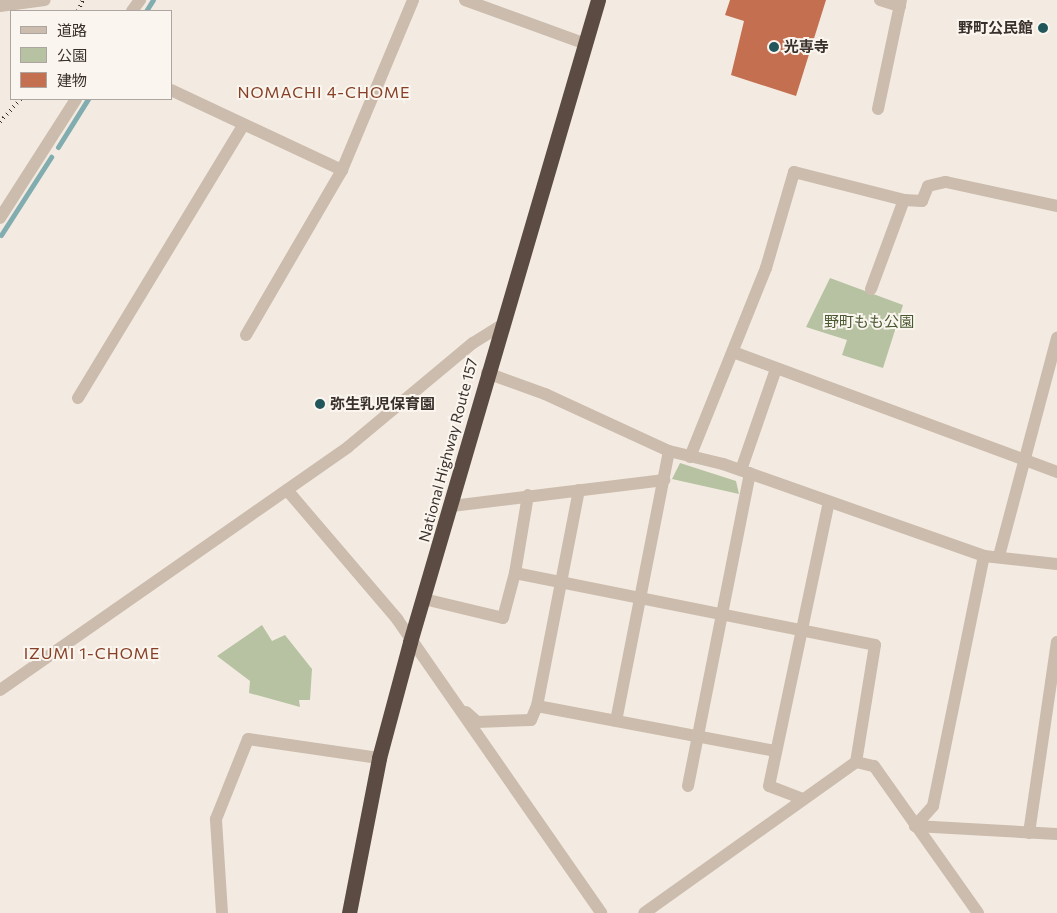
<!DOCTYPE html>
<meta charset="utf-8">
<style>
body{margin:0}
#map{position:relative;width:1057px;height:913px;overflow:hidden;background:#f3ebe1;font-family:Commissioner,"Noto Sans JP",sans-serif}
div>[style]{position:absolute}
.green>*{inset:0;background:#b6c2a1}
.stream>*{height:5px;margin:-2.5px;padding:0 2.5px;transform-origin:2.5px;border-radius:2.5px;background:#81adb0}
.building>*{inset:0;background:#c36f50}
.minor>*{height:12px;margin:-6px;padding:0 6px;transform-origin:6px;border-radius:6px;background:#ccbcad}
.highway>*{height:15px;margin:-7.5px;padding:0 7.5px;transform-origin:7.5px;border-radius:7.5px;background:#5b4b43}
.rail>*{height:4px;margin-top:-2px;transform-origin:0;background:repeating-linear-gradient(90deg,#3a302b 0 1px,transparent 0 5px)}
.dots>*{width:14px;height:14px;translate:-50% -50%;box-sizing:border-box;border:2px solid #faf5ee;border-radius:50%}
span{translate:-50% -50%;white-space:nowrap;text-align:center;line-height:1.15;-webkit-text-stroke:4px #faf5ee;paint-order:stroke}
.poi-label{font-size:15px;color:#3a302b;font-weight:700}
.right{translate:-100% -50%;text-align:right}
.left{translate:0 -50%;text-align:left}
.park-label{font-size:15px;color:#485830}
.street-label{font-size:15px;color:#3a302b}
.neighbourhood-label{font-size:16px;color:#874026;letter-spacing:1px}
.legend{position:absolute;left:10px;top:10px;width:162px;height:90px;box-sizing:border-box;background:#faf5ee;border:1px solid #ada6a0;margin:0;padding:6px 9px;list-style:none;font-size:15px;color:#3a302b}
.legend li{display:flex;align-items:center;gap:10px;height:25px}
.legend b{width:25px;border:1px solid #ada6a0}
</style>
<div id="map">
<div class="green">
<i style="clip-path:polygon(830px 278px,903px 305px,883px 368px,842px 355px,847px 340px,806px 327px)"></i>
<i style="clip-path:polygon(680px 463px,736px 481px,739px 494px,672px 479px)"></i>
<i style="clip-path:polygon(262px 625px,272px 641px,285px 635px,312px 669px,310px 700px,299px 700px,300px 707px,249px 693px,250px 681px,217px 656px)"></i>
</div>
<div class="stream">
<i style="left:146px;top:11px;width:13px;rotate:-58deg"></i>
<i style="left:58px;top:147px;width:57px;rotate:-58deg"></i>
<i style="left:1px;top:235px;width:93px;rotate:-57.3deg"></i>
</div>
<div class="building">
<i style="clip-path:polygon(730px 0,826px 0,796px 96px,731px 75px,744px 21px,725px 15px)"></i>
</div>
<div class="minor">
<i style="left:465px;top:0;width:129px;rotate:20deg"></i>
<i style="left:880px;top:0;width:21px;rotate:17deg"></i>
<i style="left:0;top:6px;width:45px;rotate:-7.6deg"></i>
<i style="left:132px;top:11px;width:14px;rotate:-54deg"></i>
<i style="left:171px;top:90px;width:189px;rotate:25.1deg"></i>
<i style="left:878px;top:109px;width:111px;rotate:-78.1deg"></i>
<i style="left:0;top:218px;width:141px;rotate:-57.4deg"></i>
<i style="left:871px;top:289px;width:95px;rotate:-69.7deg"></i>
<i style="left:246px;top:335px;width:191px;rotate:-59.8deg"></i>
<i style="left:342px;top:170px;width:184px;rotate:-67.3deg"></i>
<i style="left:733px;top:352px;width:346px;rotate:20.3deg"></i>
<i style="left:487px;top:373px;width:62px;rotate:19.9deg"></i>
<i style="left:545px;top:394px;width:136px;rotate:24.7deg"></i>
<i style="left:669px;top:451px;width:56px;rotate:13.5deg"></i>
<i style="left:723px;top:464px;width:277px;rotate:19.4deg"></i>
<i style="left:984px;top:556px;width:73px;rotate:6.3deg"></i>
<i style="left:78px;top:398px;width:320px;rotate:-58.8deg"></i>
<i style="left:690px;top:457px;width:204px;rotate:-68.1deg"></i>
<i style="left:766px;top:268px;width:100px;rotate:-73.7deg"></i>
<i style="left:794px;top:172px;width:114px;rotate:14.3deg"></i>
<i style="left:904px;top:200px;width:18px;rotate:3deg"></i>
<i style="left:922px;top:201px;width:16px;rotate:-68deg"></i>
<i style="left:928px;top:186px;width:18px;rotate:-13deg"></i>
<i style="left:946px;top:182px;width:114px;rotate:12.2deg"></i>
<i style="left:741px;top:470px;width:107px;rotate:-70.9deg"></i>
<i style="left:287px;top:490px;width:170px;rotate:49.5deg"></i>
<i style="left:397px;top:619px;width:358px;rotate:55.2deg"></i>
<i style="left:452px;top:506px;width:214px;rotate:-7deg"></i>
<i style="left:999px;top:556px;width:226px;rotate:-75.1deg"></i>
<i style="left:515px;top:573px;width:79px;rotate:-80.5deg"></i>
<i style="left:424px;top:599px;width:81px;rotate:13.5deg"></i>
<i style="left:503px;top:618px;width:47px;rotate:-75.1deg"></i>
<i style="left:515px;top:573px;width:367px;rotate:11.3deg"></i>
<i style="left:875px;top:645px;width:119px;rotate:99.2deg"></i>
<i style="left:856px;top:762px;width:260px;rotate:144.5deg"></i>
<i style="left:0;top:690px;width:424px;rotate:-34.9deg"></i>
<i style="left:348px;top:447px;width:163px;rotate:-39.8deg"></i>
<i style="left:473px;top:343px;width:32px;rotate:-32deg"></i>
<i style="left:537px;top:706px;width:220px;rotate:-79deg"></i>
<i style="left:466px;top:712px;width:15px;rotate:42deg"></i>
<i style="left:477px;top:722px;width:54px;rotate:-2.1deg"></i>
<i style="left:531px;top:720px;width:15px;rotate:-67deg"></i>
<i style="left:537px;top:706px;width:242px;rotate:10.7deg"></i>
<i style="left:616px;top:721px;width:275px;rotate:-78.9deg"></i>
<i style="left:856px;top:762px;width:18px;rotate:13deg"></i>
<i style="left:874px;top:766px;width:180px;rotate:54.7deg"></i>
<i style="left:688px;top:786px;width:319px;rotate:-78.8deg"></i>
<i style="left:803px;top:799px;width:36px;rotate:-159deg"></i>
<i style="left:769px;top:786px;width:290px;rotate:-78.1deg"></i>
<i style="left:915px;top:826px;width:27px;rotate:-48deg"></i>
<i style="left:933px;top:806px;width:255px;rotate:-78.5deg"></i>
<i style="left:915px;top:826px;width:142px;rotate:3.2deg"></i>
<i style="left:1029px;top:833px;width:193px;rotate:-81.7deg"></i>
<i style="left:222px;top:913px;width:94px;rotate:-93.7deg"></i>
<i style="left:216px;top:819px;width:86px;rotate:-68.2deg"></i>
<i style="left:248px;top:739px;width:132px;rotate:8.3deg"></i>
</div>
<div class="highway">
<i style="left:349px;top:913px;width:158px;rotate:-79deg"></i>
<i style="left:379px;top:758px;width:120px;rotate:-75deg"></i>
<i style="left:410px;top:642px;width:669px;rotate:-73.68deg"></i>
</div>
<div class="rail">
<i style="left:78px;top:11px;width:12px;rotate:-66deg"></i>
<i style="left:0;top:122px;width:31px;rotate:-48deg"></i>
</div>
<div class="dots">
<i style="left:1043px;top:28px;background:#21565b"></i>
<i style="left:774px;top:47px;background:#21565b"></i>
<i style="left:320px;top:404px;background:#21565b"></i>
</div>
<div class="poi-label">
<span class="right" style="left:1033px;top:28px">野町公民館</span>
<span class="left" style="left:784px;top:47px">光専寺</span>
<span class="left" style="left:330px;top:404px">弥生乳児保育園</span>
</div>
<div class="park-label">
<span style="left:869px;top:322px">野町もも公園</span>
</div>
<div class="street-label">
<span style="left:448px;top:450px;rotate:-75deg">National Highway Route 157</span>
</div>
<div class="neighbourhood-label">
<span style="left:324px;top:92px">NOMACHI 4-CHOME</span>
<span style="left:92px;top:653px">IZUMI 1-CHOME</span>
</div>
<ul class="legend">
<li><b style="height:6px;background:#ccbcad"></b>道路</li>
<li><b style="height:14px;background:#b6c2a1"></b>公園</li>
<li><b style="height:14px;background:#c36f50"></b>建物</li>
</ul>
</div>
